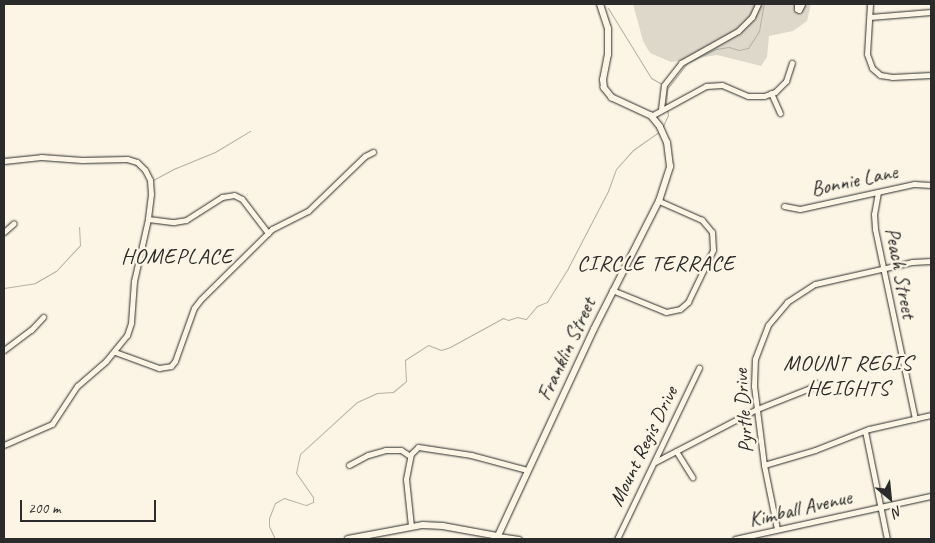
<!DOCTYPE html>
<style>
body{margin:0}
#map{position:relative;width:935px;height:543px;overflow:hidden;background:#fcf5e5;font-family:Caveat,sans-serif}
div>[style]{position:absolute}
.green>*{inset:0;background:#ded8ca}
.stream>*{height:1px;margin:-0.5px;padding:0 0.5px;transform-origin:0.5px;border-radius:0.5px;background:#b4b0a5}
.roads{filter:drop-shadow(0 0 1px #2b2b2b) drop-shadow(0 0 1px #2b2b2b)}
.minor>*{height:5px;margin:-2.5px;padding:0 2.5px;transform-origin:2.5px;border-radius:2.5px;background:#fcf5e5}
.tertiary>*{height:5.5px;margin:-2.75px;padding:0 2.75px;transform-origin:2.75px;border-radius:2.75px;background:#fcf5e5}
span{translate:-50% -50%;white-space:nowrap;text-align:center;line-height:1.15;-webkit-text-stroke:4.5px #fcf5e5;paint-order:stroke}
.street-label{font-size:21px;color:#2b2b2b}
.neighbourhood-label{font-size:22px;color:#2b2b2b;letter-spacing:1px}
.frame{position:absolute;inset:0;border:5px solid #2b2b2b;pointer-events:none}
.north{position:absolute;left:865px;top:473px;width:50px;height:50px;-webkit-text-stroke:4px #fcf5e5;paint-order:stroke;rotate:152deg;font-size:14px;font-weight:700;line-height:20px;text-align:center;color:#2b2b2b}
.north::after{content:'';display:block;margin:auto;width:18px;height:22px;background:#2b2b2b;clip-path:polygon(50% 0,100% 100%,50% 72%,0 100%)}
.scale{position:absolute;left:20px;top:500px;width:136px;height:22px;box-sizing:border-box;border:2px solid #2b2b2b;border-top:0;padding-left:6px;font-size:15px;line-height:18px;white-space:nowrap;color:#2b2b2b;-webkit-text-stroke:4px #fcf5e5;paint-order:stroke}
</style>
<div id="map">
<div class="green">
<i style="clip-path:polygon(633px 4px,811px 4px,807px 21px,793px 31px,769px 36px,767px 57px,761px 66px,717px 55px,671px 62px,650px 53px,643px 41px)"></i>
</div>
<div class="stream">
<i style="left:608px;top:8px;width:82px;rotate:58.4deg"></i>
<i style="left:651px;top:78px;width:13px;rotate:29deg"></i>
<i style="left:666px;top:104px;width:15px;rotate:-86deg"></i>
<i style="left:667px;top:89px;width:33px;rotate:-52deg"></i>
<i style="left:687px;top:63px;width:32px;rotate:-26deg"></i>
<i style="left:716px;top:49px;width:13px;rotate:-9deg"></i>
<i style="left:729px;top:47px;width:10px;rotate:17deg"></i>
<i style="left:739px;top:50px;width:9px;rotate:-13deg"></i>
<i style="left:748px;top:48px;width:20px;rotate:-57deg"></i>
<i style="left:759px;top:31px;width:27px;rotate:-80deg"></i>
<i style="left:662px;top:128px;width:14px;rotate:-65deg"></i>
<i style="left:668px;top:115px;width:7px;rotate:-98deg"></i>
<i style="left:153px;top:180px;width:26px;rotate:-28deg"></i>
<i style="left:176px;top:168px;width:42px;rotate:-22.3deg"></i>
<i style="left:215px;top:152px;width:41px;rotate:-31deg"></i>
<i style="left:4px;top:288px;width:31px;rotate:-9deg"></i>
<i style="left:35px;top:283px;width:24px;rotate:-30deg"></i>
<i style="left:56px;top:271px;width:35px;rotate:-47deg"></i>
<i style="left:80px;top:245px;width:18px;rotate:-93deg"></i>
<i style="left:275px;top:539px;width:14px;rotate:-115deg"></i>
<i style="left:269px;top:526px;width:8px;rotate:-90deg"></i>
<i style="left:269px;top:518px;width:16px;rotate:-68deg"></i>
<i style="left:275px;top:503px;width:10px;rotate:-29deg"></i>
<i style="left:284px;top:498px;width:23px;rotate:18deg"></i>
<i style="left:306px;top:505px;width:8px;rotate:-23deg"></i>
<i style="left:313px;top:502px;width:5px;rotate:-90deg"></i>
<i style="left:313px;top:497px;width:29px;rotate:-125deg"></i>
<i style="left:296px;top:473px;width:19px;rotate:-78deg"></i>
<i style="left:300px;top:454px;width:77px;rotate:-42.4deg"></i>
<i style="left:357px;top:402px;width:22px;rotate:-24deg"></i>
<i style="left:377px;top:393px;width:16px;rotate:-4deg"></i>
<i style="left:393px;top:392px;width:17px;rotate:-40deg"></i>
<i style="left:406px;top:381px;width:21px;rotate:-93deg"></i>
<i style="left:405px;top:360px;width:27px;rotate:-33deg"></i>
<i style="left:428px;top:345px;width:14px;rotate:21deg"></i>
<i style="left:441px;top:350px;width:9px;rotate:-18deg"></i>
<i style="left:450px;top:347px;width:60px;rotate:-28.7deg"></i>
<i style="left:503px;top:318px;width:5px;rotate:22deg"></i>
<i style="left:508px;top:320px;width:9px;rotate:-18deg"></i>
<i style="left:517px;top:317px;width:9px;rotate:13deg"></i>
<i style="left:526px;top:319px;width:17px;rotate:-50deg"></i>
<i style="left:537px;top:306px;width:11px;rotate:-22deg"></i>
<i style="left:547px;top:302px;width:40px;rotate:-58deg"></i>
<i style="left:568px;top:268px;width:87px;rotate:-62.5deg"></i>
<i style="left:608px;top:191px;width:23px;rotate:-70deg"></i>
<i style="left:616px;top:169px;width:25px;rotate:-48deg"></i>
<i style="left:633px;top:150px;width:33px;rotate:-35deg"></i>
</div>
<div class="roads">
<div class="minor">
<i style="left:797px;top:4px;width:5px;rotate:90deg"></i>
<i style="left:797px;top:9px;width:2px;rotate:27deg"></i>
<i style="left:799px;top:10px;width:7px;rotate:-63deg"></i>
<i style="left:870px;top:4px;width:50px;rotate:93.4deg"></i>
<i style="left:867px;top:54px;width:15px;rotate:70deg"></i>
<i style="left:872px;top:68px;width:11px;rotate:41deg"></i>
<i style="left:880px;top:75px;width:12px;rotate:9deg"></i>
<i style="left:892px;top:77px;width:39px;rotate:-3deg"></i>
<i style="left:870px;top:17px;width:61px;rotate:-4.7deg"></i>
<i style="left:771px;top:93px;width:22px;rotate:66deg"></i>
<i style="left:661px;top:109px;width:24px;rotate:-83deg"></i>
<i style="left:664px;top:85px;width:28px;rotate:-52deg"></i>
<i style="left:681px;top:63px;width:65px;rotate:-29.3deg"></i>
<i style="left:738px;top:31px;width:20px;rotate:-45deg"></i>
<i style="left:752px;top:17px;width:14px;rotate:-65deg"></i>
<i style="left:651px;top:116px;width:63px;rotate:-28.6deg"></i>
<i style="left:706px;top:86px;width:16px;rotate:-4deg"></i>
<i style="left:722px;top:85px;width:28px;rotate:23deg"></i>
<i style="left:748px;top:96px;width:16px"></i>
<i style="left:764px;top:96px;width:12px;rotate:-20deg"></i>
<i style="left:775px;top:92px;width:16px;rotate:-45deg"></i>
<i style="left:786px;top:81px;width:19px;rotate:-72deg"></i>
<i style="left:4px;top:161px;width:37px;rotate:-6deg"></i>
<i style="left:41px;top:157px;width:41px;rotate:4.2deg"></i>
<i style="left:82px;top:160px;width:45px;rotate:-1.3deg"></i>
<i style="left:127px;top:159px;width:10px;rotate:17deg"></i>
<i style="left:137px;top:162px;width:11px;rotate:45deg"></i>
<i style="left:145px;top:170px;width:11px;rotate:63deg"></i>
<i style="left:150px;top:180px;width:14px;rotate:86deg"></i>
<i style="left:151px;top:194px;width:25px;rotate:97deg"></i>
<i style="left:148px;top:219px;width:64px;rotate:102.7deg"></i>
<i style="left:134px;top:281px;width:42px;rotate:94.1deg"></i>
<i style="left:131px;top:323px;width:13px;rotate:108deg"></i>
<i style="left:127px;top:335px;width:33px;rotate:129deg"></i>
<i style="left:106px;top:361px;width:38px;rotate:139deg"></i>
<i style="left:77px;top:386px;width:45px;rotate:123.3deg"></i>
<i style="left:52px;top:424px;width:52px;rotate:156.4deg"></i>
<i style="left:878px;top:192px;width:22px;rotate:100deg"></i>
<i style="left:874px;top:214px;width:15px;rotate:86deg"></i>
<i style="left:875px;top:229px;width:194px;rotate:78.1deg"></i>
<i style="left:784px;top:206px;width:16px;rotate:11deg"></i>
<i style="left:800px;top:209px;width:117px;rotate:-12.4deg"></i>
<i style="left:914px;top:184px;width:17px;rotate:3deg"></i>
<i style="left:148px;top:219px;width:26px;rotate:7deg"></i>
<i style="left:174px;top:222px;width:12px;rotate:-9deg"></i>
<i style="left:186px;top:220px;width:43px;rotate:-32.6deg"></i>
<i style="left:222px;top:197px;width:12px;rotate:-9deg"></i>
<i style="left:234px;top:195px;width:9px;rotate:27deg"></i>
<i style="left:242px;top:199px;width:43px;rotate:52.6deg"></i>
<i style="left:4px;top:232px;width:13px;rotate:-42deg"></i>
<i style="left:612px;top:290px;width:58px;rotate:22.2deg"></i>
<i style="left:666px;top:312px;width:14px;rotate:-12deg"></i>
<i style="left:680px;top:309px;width:11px;rotate:-41deg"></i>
<i style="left:688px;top:302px;width:58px;rotate:-64.3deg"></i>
<i style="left:713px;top:250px;width:18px;rotate:-93deg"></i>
<i style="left:712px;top:232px;width:16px;rotate:-130deg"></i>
<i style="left:702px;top:220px;width:47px;rotate:-156.2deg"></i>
<i style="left:4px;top:350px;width:34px;rotate:-37deg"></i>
<i style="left:31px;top:330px;width:18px;rotate:-47deg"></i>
<i style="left:115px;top:352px;width:47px;rotate:20deg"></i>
<i style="left:159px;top:368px;width:12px;rotate:-9deg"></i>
<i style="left:171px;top:366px;width:6px;rotate:-51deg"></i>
<i style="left:175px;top:361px;width:56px;rotate:-70.3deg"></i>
<i style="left:194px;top:308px;width:11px;rotate:-52deg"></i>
<i style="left:201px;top:299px;width:100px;rotate:-44.6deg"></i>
<i style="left:272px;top:229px;width:40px;rotate:-26.6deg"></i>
<i style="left:308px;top:211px;width:79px;rotate:-44deg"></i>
<i style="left:365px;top:156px;width:9px;rotate:-27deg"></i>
<i style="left:865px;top:431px;width:110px;rotate:78.5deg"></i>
<i style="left:676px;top:451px;width:31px;rotate:58deg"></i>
<i style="left:655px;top:462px;width:115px;rotate:-27.5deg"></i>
<i style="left:757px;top:409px;width:57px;rotate:-21.6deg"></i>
<i style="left:810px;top:388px;width:8px;rotate:-40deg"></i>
<i style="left:349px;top:465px;width:21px;rotate:-28deg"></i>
<i style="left:368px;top:455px;width:18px;rotate:-16deg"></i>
<i style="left:385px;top:450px;width:16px"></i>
<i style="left:401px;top:450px;width:11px;rotate:34deg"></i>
<i style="left:764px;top:465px;width:53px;rotate:-16.4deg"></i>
<i style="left:815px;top:450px;width:58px;rotate:-21.3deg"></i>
<i style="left:869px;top:429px;width:64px;rotate:-12.7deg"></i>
<i style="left:411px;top:526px;width:47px;rotate:-96.1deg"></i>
<i style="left:406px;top:479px;width:25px;rotate:-79deg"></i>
<i style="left:411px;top:454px;width:10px;rotate:-45deg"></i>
<i style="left:418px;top:447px;width:54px;rotate:8.6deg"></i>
<i style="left:471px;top:455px;width:58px;rotate:15deg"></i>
<i style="left:777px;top:529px;width:65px;rotate:-101.5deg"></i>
<i style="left:764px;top:465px;width:80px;rotate:-97.2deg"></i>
<i style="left:754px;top:386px;width:27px;rotate:-88deg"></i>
<i style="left:755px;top:359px;width:36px;rotate:-69deg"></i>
<i style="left:768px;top:325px;width:30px;rotate:-50deg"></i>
<i style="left:787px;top:302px;width:33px;rotate:-33deg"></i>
<i style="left:815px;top:284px;width:99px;rotate:-12.8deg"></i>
<i style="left:912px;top:262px;width:19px;rotate:-3deg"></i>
<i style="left:498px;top:536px;width:21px;rotate:8deg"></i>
<i style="left:617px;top:539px;width:190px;rotate:-64.4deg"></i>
<i style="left:735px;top:539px;width:201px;rotate:-12.4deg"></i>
</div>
<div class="tertiary">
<i style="left:348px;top:539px;width:76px;rotate:-10.6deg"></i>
<i style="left:423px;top:525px;width:20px;rotate:3deg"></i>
<i style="left:443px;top:526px;width:56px;rotate:10.3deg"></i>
<i style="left:498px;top:536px;width:228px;rotate:-65.1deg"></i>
<i style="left:594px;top:329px;width:144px;rotate:-63.1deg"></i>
<i style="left:659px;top:201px;width:36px;rotate:-72deg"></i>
<i style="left:670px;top:167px;width:24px;rotate:-97deg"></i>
<i style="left:667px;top:143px;width:17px;rotate:-114deg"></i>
<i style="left:660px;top:127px;width:14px;rotate:-129deg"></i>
<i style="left:651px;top:116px;width:43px;rotate:-155.2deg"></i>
<i style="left:612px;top:98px;width:13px;rotate:-129deg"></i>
<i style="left:604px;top:88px;width:8px;rotate:-97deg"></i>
<i style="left:603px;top:80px;width:25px;rotate:-79deg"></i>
<i style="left:608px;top:55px;width:26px;rotate:-90deg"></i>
<i style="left:608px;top:29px;width:26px;rotate:-108deg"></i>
</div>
</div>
<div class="street-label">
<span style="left:854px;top:180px;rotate:-12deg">Bonnie Lane</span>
<span style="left:901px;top:273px;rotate:79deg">Peach Street</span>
<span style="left:566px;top:349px;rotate:-65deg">Franklin Street</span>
<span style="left:743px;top:411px;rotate:-94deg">Pyrtle Drive</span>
<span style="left:643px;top:446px;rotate:-64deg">Mount Regis Drive</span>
<span style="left:800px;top:508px;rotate:-13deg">Kimball Avenue</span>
</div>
<div class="neighbourhood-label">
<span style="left:177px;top:257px">HOMEPLACE</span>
<span style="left:656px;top:264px">CIRCLE TERRACE</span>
<span style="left:848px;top:376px">MOUNT REGIS<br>HEIGHTS</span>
</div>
<div class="frame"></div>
<div class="north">N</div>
<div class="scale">200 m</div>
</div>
